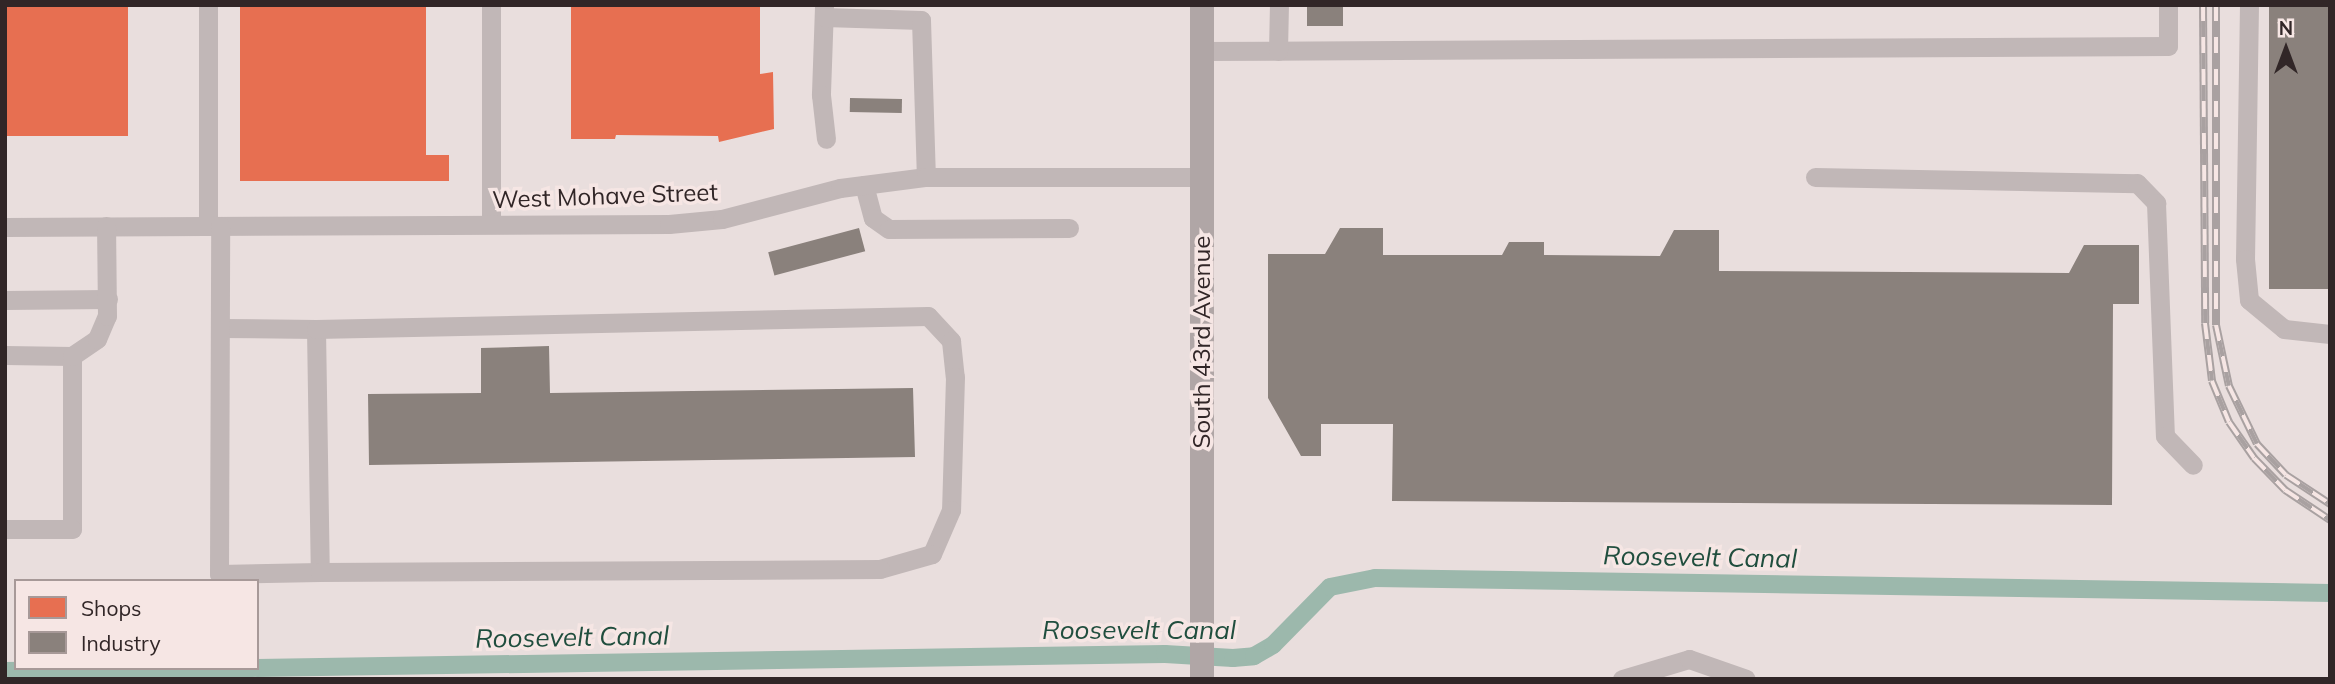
<!DOCTYPE html>
<style>
body{margin:0}
#map{position:relative;width:2335px;height:684px;overflow:hidden;background:#e9dedd;font-family:Mulish,sans-serif}
div>[style]{position:absolute}
.shops>*{inset:0;background:#e76f51;transform-origin:0 0}
.industry>*{inset:0;background:#8a817c;transform-origin:0 0}
.canal>*{height:18px;margin:-9px;padding:0 9px;transform-origin:9px;border-radius:9px;background:#9cb8ac}
.minor>*{height:19px;margin:-9.5px;padding:0 9.5px;transform-origin:9.5px;border-radius:9.5px;background:#c1b7b7}
.major>*{height:24px;margin:-12px;padding:0 12px;transform-origin:12px;border-radius:12px;background:#b0a6a6}
.rail>*{height:8px;margin-top:-4px;transform-origin:0;background:repeating-linear-gradient(90deg,#f6e6e4 0 16px,#a9a1a1 0 32px);box-sizing:border-box;border-block:2px solid #a9a1a1}
span{translate:-50% -50%;white-space:nowrap;text-align:center;line-height:1.15;-webkit-text-stroke:7px #f6e6e4;paint-order:stroke}
.street-label{font-size:24px;color:#312627}
.water-label{font-size:26px;color:#204e3e;font-style:italic}
.frame{position:absolute;inset:0;border:7px solid #312627;pointer-events:none}
.legend{position:absolute;left:14px;top:579px;width:245px;height:91px;box-sizing:border-box;background:#f6e6e4;border:2px solid #a79998;margin:0;padding:9px 12px;list-style:none;font-size:21px;color:#312627}
.legend li{display:flex;align-items:center;gap:14px;height:35px}
.legend b{width:35px;border:2px solid #a79998}
.north{position:absolute;left:2251px;top:14px;width:70px;height:70px;-webkit-text-stroke:5px #f6e6e4;paint-order:stroke;rotate:0deg;font-size:19px;font-weight:700;line-height:28px;text-align:center;color:#312627}
.north::after{content:'';display:block;margin:auto;width:24px;height:32px;background:#312627;clip-path:polygon(50% 0,100% 100%,50% 72%,0 100%)}
</style>
<div id="map">
<div class="shops">
<i style="left:5px;top:5px;width:123px;height:131px"></i>
<i style="clip-path:polygon(240px 5px,426px 5px,426px 155px,449px 155px,449px 181px,240px 181px)"></i>
<i style="clip-path:polygon(571px 5px,760px 5px,760px 74px,773px 72px,774px 129px,719px 142px,718px 136px,616px 135px,615px 139px,571px 139px)"></i>
</div>
<div class="industry">
<i style="left:1307px;top:5px;width:36px;height:21px"></i>
<i style="left:2269px;top:5px;width:61px;height:284px"></i>
<i style="left:850px;top:98px;width:52px;height:14px;rotate:1deg"></i>
<i style="left:859px;top:228px;width:24px;height:94px;rotate:75deg"></i>
<i style="clip-path:polygon(1340px 228px,1383px 228px,1383px 255px,1502px 255px,1509px 242px,1544px 242px,1544px 255px,1660px 256px,1674px 230px,1719px 230px,1719px 271px,2069px 273px,2084px 245px,2139px 245px,2139px 304px,2113px 304px,2112px 505px,1392px 501px,1393px 424px,1321px 424px,1321px 456px,1301px 456px,1268px 398px,1268px 254px,1325px 254px)"></i>
<i style="clip-path:polygon(549px 346px,550px 393px,913px 388px,915px 457px,369px 465px,368px 394px,481px 393px,481px 348px)"></i>
</div>
<div class="canal">
<i style="left:257px;top:668px;width:908px;rotate:-0.88deg"></i>
<i style="left:1165px;top:654px;width:68px;rotate:3.4deg"></i>
<i style="left:1233px;top:658px;width:21px;rotate:-5deg"></i>
<i style="left:1254px;top:656px;width:22px;rotate:-30deg"></i>
<i style="left:1273px;top:645px;width:81px;rotate:-45.5deg"></i>
<i style="left:1330px;top:587px;width:46px;rotate:-11.3deg"></i>
<i style="left:1375px;top:578px;width:955px;rotate:0.9deg"></i>
<i style="left:5px;top:671px;width:248px;rotate:-0.7deg"></i>
</div>
<div class="minor">
<i style="left:208px;top:5px;width:221px;rotate:90deg"></i>
<i style="left:491px;top:5px;width:219px;rotate:90deg"></i>
<i style="left:2249px;top:5px;width:254px;rotate:90.9deg"></i>
<i style="left:2245px;top:259px;width:41px;rotate:84.4deg"></i>
<i style="left:2249px;top:300px;width:45px;rotate:39.6deg"></i>
<i style="left:2284px;top:329px;width:46px;rotate:6.2deg"></i>
<i style="left:824px;top:7px;width:88px;rotate:92deg"></i>
<i style="left:821px;top:95px;width:44px;rotate:83.5deg"></i>
<i style="left:824px;top:17px;width:97px;rotate:1.8deg"></i>
<i style="left:921px;top:20px;width:157px;rotate:88.2deg"></i>
<i style="left:1202px;top:51px;width:966px;rotate:-0.3deg"></i>
<i style="left:2168px;top:46px;width:41px;rotate:-90deg"></i>
<i style="left:1278px;top:51px;width:46px;rotate:-88.8deg"></i>
<i style="left:1815px;top:177px;width:322px;rotate:1.1deg"></i>
<i style="left:2137px;top:183px;width:28px;rotate:46deg"></i>
<i style="left:2156px;top:203px;width:233px;rotate:87.8deg"></i>
<i style="left:2165px;top:436px;width:40px;rotate:46deg"></i>
<i style="left:864px;top:185px;width:34px;rotate:75deg"></i>
<i style="left:873px;top:218px;width:19px;rotate:35deg"></i>
<i style="left:889px;top:229px;width:180px;rotate:-0.3deg"></i>
<i style="left:5px;top:227px;width:664px;rotate:-0.26deg"></i>
<i style="left:669px;top:224px;width:53px;rotate:-5.4deg"></i>
<i style="left:722px;top:219px;width:122px;rotate:-14.7deg"></i>
<i style="left:840px;top:188px;width:87px;rotate:-7.3deg"></i>
<i style="left:926px;top:177px;width:277px"></i>
<i style="left:5px;top:300px;width:103px;rotate:-0.6deg"></i>
<i style="left:220px;top:328px;width:96px;rotate:0.6deg"></i>
<i style="left:316px;top:329px;width:243px;rotate:89.1deg"></i>
<i style="left:320px;top:572px;width:101px;rotate:178.9deg"></i>
<i style="left:219px;top:574px;width:348px;rotate:-89.8deg"></i>
<i style="left:316px;top:329px;width:612px;rotate:-1.22deg"></i>
<i style="left:928px;top:316px;width:34px;rotate:47deg"></i>
<i style="left:951px;top:341px;width:36px;rotate:84deg"></i>
<i style="left:955px;top:377px;width:133px;rotate:91.7deg"></i>
<i style="left:951px;top:510px;width:48px;rotate:113.4deg"></i>
<i style="left:932px;top:554px;width:54px;rotate:163.9deg"></i>
<i style="left:880px;top:569px;width:560px;rotate:179.69deg"></i>
<i style="left:5px;top:355px;width:67px;rotate:0.9deg"></i>
<i style="left:72px;top:356px;width:173px;rotate:90deg"></i>
<i style="left:72px;top:529px;width:67px;rotate:180deg"></i>
<i style="left:72px;top:356px;width:30px;rotate:-34deg"></i>
<i style="left:97px;top:339px;width:25px;rotate:-67deg"></i>
<i style="left:107px;top:316px;width:90px;rotate:-90.6deg"></i>
<i style="left:1622px;top:679px;width:70px;rotate:-16.6deg"></i>
<i style="left:1689px;top:659px;width:60px;rotate:19.3deg"></i>
</div>
<div class="major">
<i style="left:1202px;top:5px;width:674px;rotate:90deg"></i>
</div>
<div class="rail">
<i style="left:2203px;top:5px;width:318px;rotate:89.6deg"></i>
<i style="left:2205px;top:323px;width:58px;rotate:83.1deg"></i>
<i style="left:2212px;top:381px;width:44px;rotate:67.5deg"></i>
<i style="left:2229px;top:422px;width:44px;rotate:55.2deg"></i>
<i style="left:2254px;top:458px;width:45px;rotate:45.9deg"></i>
<i style="left:2285px;top:490px;width:54px;rotate:33.7deg"></i>
<i style="left:2216px;top:5px;width:320px;rotate:90deg"></i>
<i style="left:2216px;top:325px;width:62px;rotate:78deg"></i>
<i style="left:2229px;top:386px;width:64px;rotate:64.2deg"></i>
<i style="left:2257px;top:444px;width:42px;rotate:46.9deg"></i>
<i style="left:2286px;top:475px;width:53px;rotate:33.4deg"></i>
</div>
<div class="street-label">
<span style="left:605px;top:196px;rotate:-2deg">West Mohave Street</span>
<span style="left:1202px;top:342px;rotate:-90deg">South 43rd Avenue</span>
</div>
<div class="water-label">
<span style="left:1700px;top:557px;rotate:1deg">Roosevelt Canal</span>
<span style="left:1139px;top:630px">Roosevelt Canal</span>
<span style="left:572px;top:637px;rotate:-1deg">Roosevelt Canal</span>
</div>
<div class="frame"></div>
<ul class="legend">
<li><b style="height:19px;background:#e76f51"></b>Shops</li>
<li><b style="height:19px;background:#8a817c"></b>Industry</li>
</ul>
<div class="north">N</div>
</div>
